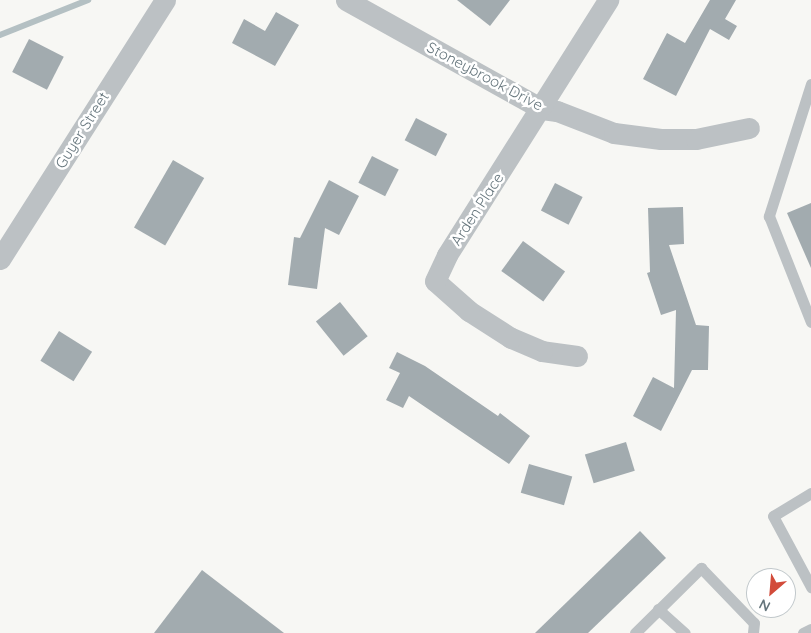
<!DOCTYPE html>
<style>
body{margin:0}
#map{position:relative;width:811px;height:633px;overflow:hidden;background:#f7f7f4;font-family:Quicksand,sans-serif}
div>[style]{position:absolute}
.stream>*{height:6px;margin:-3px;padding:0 3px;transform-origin:3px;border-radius:3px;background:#b4c0c3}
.building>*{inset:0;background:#a2abaf;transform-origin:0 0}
.lane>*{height:11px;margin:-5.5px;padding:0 5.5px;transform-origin:5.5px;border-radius:5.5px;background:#bcc1c4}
.street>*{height:21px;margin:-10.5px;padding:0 10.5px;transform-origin:10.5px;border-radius:10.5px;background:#bcc1c4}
span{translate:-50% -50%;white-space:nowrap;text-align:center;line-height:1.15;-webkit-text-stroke:5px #fff;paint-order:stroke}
.street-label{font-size:15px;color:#65757c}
.north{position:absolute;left:746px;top:568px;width:50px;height:50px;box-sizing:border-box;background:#fff;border:1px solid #c1c8cb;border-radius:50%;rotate:207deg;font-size:14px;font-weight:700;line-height:20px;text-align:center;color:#65757c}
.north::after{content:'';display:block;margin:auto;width:18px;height:22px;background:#d24b3a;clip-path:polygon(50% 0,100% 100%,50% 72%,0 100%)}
</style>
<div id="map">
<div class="stream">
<i style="left:0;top:35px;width:95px;rotate:-21.7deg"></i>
</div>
<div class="building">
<i style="clip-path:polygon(457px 0,510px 0,490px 26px)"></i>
<i style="clip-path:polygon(710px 0,736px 0,725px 19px,737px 26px,729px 40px,710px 29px,676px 96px,643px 79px,667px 33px,685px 43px)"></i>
<i style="clip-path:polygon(276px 12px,299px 25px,275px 66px,232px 43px,244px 19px,265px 31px)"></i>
<i style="left:29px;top:39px;width:39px;height:37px;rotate:27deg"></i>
<i style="left:416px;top:118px;width:35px;height:25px;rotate:27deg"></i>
<i style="left:372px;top:156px;width:30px;height:30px;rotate:27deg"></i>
<i style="left:173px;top:160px;width:36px;height:78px;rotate:30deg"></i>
<i style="clip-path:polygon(329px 180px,359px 196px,339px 235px,325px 228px,317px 289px,288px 285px,294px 237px,300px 238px)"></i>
<i style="left:555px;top:183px;width:31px;height:31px;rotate:27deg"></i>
<i style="clip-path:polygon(811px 203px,811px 268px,787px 213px)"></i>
<i style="clip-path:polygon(683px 207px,684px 244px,669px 245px,696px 325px,709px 326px,708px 370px,692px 370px,661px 431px,633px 416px,653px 377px,674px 388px,676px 310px,661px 315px,647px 273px,650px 272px,648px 208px)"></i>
<i style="left:523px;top:241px;width:52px;height:37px;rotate:36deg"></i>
<i style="left:340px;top:302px;width:44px;height:31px;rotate:51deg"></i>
<i style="left:59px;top:331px;width:39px;height:35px;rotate:32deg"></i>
<i style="clip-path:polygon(397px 352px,425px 366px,498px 416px,500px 413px,530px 436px,509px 464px,409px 396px,403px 408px,386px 400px,400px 373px,389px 368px)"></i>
<i style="left:626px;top:442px;width:30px;height:43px;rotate:73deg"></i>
<i style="left:529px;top:464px;width:45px;height:30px;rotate:16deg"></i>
<i style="clip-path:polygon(640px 531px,666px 558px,588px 633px,535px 633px)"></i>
<i style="clip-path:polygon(202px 570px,284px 633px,154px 633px)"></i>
</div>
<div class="lane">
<i style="left:811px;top:84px;width:139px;rotate:107.7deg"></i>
<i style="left:769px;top:216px;width:114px;rotate:68.4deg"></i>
<i style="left:811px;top:493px;width:44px;rotate:148.8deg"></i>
<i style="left:773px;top:516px;width:81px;rotate:61.8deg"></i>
<i style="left:658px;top:609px;width:36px;rotate:42deg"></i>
<i style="left:635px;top:633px;width:93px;rotate:-44.6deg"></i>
<i style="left:701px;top:568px;width:76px;rotate:46.1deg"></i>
<i style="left:754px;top:623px;width:10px;rotate:96deg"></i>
<i style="left:803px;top:633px;width:9px;rotate:-27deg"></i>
</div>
<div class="street">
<i style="left:346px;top:0;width:224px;rotate:29.1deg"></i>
<i style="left:542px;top:109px;width:15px;rotate:8deg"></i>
<i style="left:557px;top:111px;width:61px;rotate:21.1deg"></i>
<i style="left:614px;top:133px;width:47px;rotate:7.3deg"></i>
<i style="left:661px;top:139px;width:35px"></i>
<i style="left:696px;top:139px;width:54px;rotate:-11.7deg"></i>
<i style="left:0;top:259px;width:307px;rotate:-57.5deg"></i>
<i style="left:577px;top:356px;width:35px;rotate:-172deg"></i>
<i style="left:542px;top:351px;width:34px;rotate:-157deg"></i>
<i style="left:511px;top:338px;width:50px;rotate:-147.3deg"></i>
<i style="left:469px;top:311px;width:45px;rotate:-138.6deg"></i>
<i style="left:435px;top:281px;width:29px;rotate:-65deg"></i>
<i style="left:447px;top:255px;width:302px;rotate:-57.7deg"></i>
</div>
<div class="street-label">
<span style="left:485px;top:76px;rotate:28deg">Stoneybrook Drive</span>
<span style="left:82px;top:130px;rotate:-58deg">Guyer Street</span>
<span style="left:477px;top:209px;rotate:-57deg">Arden Place</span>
</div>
<div class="north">N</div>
</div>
